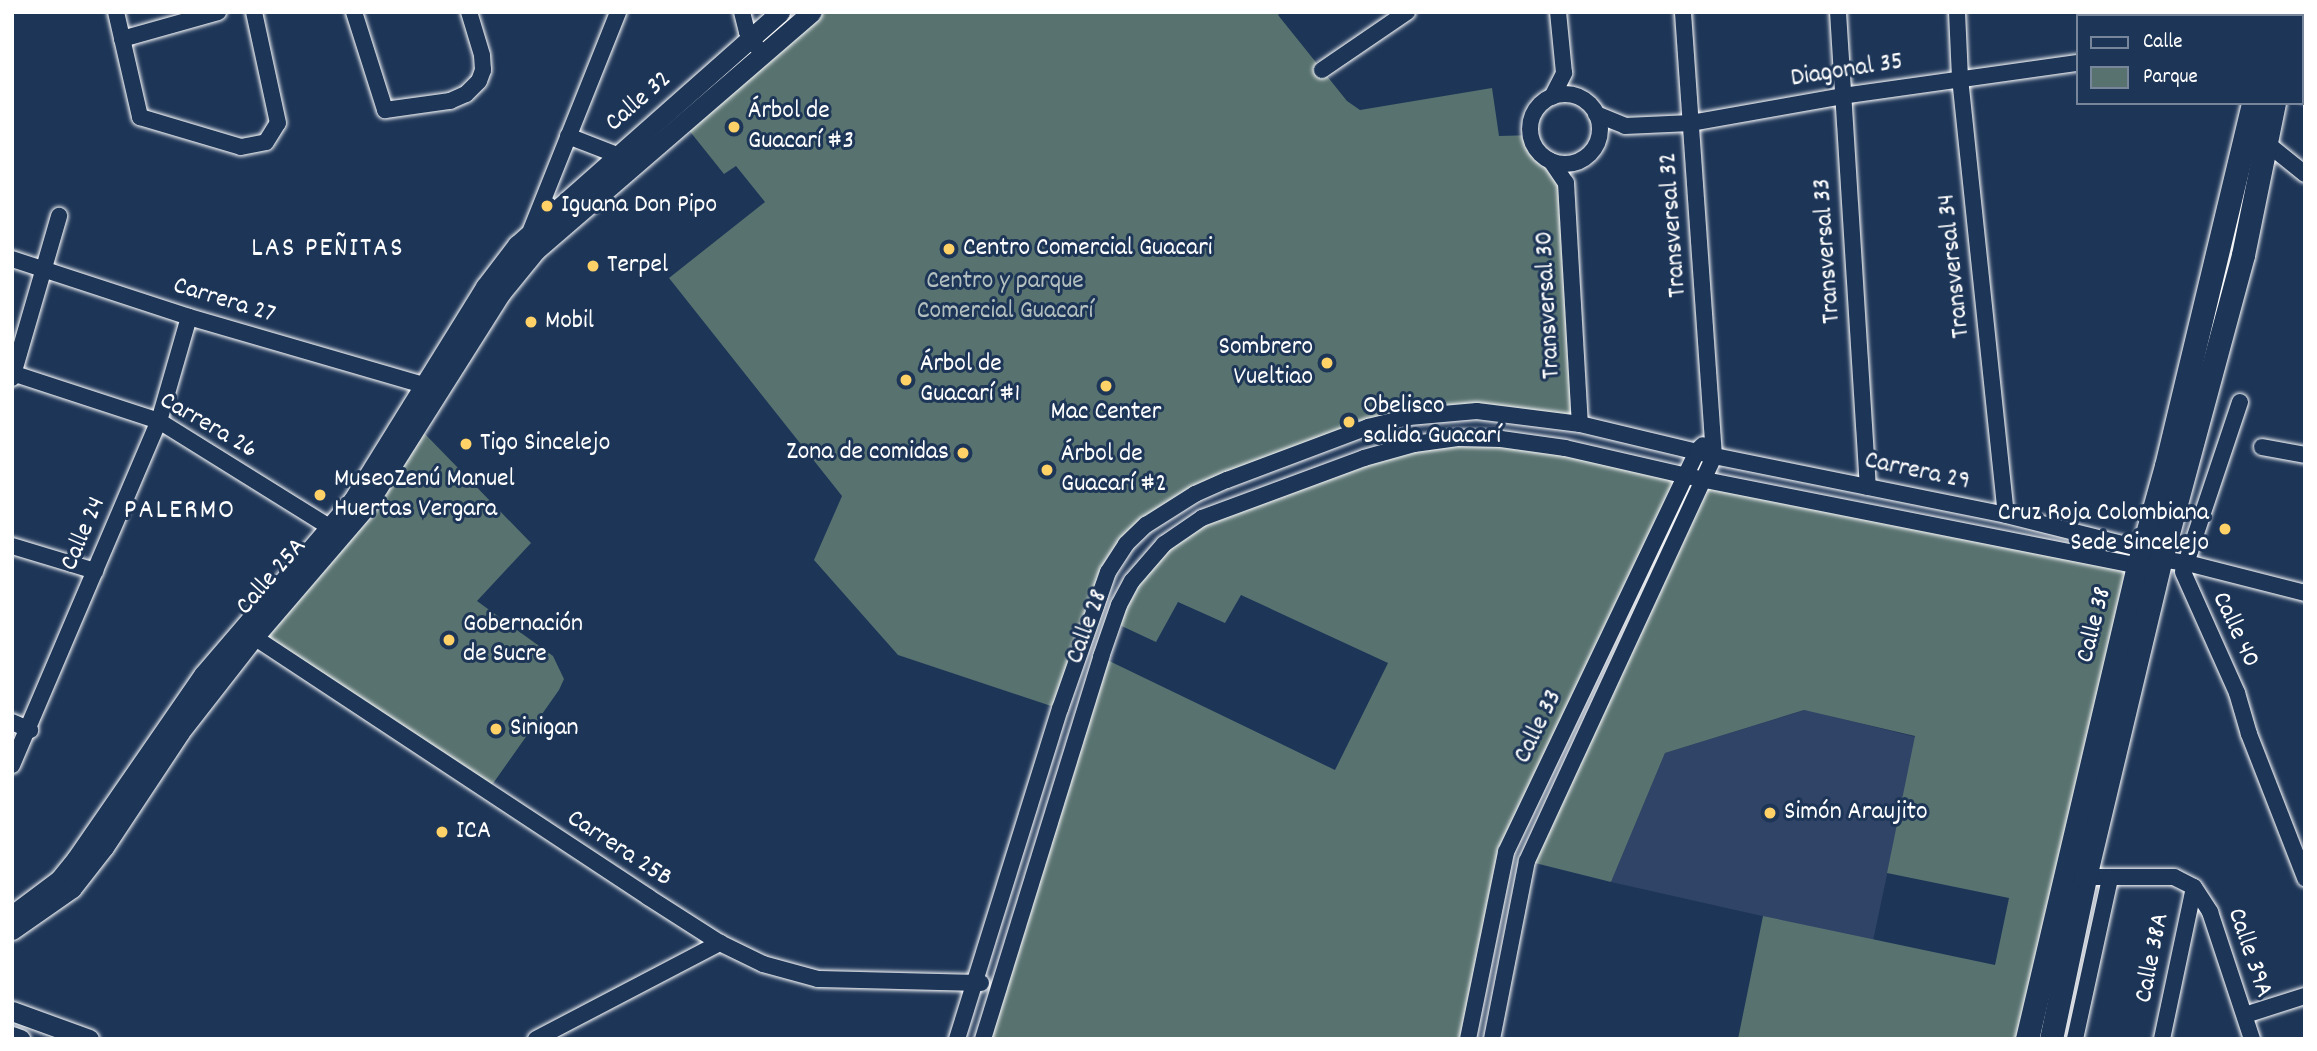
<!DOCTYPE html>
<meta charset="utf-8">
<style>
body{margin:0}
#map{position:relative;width:2317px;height:1051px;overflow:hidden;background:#1d3557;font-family:Dekko,sans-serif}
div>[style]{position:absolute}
.built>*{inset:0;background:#304468}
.green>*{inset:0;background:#587270}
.roads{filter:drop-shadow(0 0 2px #fff) drop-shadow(0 0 2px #fff)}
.minor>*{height:16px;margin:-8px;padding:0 8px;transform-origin:8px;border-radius:8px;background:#1d3557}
.minor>.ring{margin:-8px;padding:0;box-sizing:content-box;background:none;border:16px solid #1d3557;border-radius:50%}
.major>*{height:19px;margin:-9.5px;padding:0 9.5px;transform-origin:9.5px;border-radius:9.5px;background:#1d3557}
.highway>*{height:23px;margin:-11.5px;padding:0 11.5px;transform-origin:11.5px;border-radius:11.5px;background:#1d3557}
.dots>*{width:19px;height:19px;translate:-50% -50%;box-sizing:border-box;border:4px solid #1d3557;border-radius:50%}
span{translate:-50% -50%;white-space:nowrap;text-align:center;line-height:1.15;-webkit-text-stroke:6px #1d3557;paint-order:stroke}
.street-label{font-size:26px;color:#fff}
.poi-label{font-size:26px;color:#fff}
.left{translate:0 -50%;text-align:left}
.right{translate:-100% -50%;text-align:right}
.park-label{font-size:26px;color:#b4c0bf}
.neighbourhood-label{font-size:28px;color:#fff;letter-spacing:2px}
.frame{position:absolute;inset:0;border:14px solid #fff;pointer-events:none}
.legend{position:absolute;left:2076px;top:14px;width:228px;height:91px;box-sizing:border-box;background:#1d3557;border:2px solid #77869a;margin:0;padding:9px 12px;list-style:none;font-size:21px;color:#fff}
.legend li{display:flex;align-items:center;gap:14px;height:35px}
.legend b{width:35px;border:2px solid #77869a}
</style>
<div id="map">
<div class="built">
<i style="clip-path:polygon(1805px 710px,1916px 737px,1873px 941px,1611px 882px,1665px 753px)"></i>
</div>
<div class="green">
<i style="clip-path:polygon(812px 12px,1281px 12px,1278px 15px,1347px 101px,1360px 110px,1492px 88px,1499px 136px,1530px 135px,1539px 151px,1551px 161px,1566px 183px,1580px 424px,1515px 415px,1409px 417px,1227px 480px,1126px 544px,1060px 709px,898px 655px,814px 560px,842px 496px,669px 278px,765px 202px,736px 166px,724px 174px,684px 124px)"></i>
<i style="clip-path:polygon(414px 429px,425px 434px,531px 543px,477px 601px,553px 656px,564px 679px,559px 690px,487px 792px,254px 637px)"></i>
<i style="clip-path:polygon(1458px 438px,1687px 475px,1506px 852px,1468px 1039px,983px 1039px,1101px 657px,1335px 770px,1388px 663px,1241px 595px,1225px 623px,1178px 602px,1156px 642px,1113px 622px,1164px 544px,1251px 498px)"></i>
<i style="clip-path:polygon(1705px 480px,2138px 566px,2027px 1039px,1738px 1039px,1763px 916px,1995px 965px,2009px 898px,1887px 873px,1915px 736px,1804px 710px,1665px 753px,1611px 882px,1527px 861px)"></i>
</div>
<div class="roads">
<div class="minor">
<i style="left:116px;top:12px;width:108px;rotate:77.1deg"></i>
<i style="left:140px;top:117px;width:105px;rotate:16.5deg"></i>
<i style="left:241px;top:147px;width:25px;rotate:-11deg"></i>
<i style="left:266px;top:142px;width:22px;rotate:-58deg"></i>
<i style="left:278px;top:123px;width:114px;rotate:-102.2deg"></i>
<i style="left:354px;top:12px;width:103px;rotate:72.4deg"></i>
<i style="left:385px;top:110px;width:66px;rotate:-7.9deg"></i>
<i style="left:450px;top:101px;width:17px;rotate:-24deg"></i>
<i style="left:466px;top:94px;width:18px;rotate:-45deg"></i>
<i style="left:479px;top:81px;width:12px;rotate:-70deg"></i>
<i style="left:483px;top:70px;width:15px;rotate:-94deg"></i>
<i style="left:482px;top:55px;width:45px;rotate:-106.8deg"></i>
<i style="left:742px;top:12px;width:21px;rotate:76deg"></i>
<i style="left:747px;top:32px;width:17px;rotate:57deg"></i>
<i style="left:1838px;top:12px;width:476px;rotate:86.4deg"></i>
<i style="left:1957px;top:12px;width:66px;rotate:87.4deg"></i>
<i style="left:1960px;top:78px;width:439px;rotate:84deg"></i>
<i style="left:122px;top:39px;width:100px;rotate:-15.7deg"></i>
<i style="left:1322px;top:70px;width:103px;rotate:-34.3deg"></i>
<i style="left:2301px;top:93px;width:4px;rotate:14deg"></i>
<i class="ring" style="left:1530px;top:94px;width:54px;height:54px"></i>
<i style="left:1552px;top:97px;width:27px;rotate:-63deg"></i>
<i style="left:1564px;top:73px;width:61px;rotate:-95.6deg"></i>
<i style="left:1596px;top:114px;width:31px;rotate:22deg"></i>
<i style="left:1625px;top:126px;width:66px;rotate:-2.6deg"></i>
<i style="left:1691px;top:123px;width:153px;rotate:-10.1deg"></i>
<i style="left:1842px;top:96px;width:237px;rotate:-8deg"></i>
<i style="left:568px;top:136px;width:53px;rotate:21.2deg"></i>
<i style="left:617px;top:155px;width:11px;rotate:45deg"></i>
<i style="left:2259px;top:137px;width:59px;rotate:38.8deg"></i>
<i style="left:1551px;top:161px;width:27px;rotate:56deg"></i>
<i style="left:1566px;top:183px;width:241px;rotate:86.7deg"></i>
<i style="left:531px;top:230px;width:235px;rotate:-68.2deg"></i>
<i style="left:12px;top:259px;width:186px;rotate:18.1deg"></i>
<i style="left:189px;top:317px;width:244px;rotate:16.2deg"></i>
<i style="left:12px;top:373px;width:155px;rotate:18.1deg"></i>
<i style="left:159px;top:421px;width:203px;rotate:31.9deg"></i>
<i style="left:12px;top:378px;width:169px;rotate:-73.8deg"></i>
<i style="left:2240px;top:402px;width:179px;rotate:108.5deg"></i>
<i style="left:2183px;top:572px;width:133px;rotate:65.9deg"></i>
<i style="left:2237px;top:693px;width:43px;rotate:73.7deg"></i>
<i style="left:2249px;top:734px;width:155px;rotate:68.7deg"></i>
<i style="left:2262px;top:447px;width:44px;rotate:10.5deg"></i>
<i style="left:12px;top:546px;width:87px;rotate:16.8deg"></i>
<i style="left:254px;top:637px;width:472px;rotate:33.4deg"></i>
<i style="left:648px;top:897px;width:85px;rotate:32.6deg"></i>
<i style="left:720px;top:943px;width:48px;rotate:26deg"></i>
<i style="left:763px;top:964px;width:57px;rotate:15.3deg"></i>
<i style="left:818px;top:979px;width:163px;rotate:1.4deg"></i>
<i style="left:12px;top:722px;width:20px;rotate:24deg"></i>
<i style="left:12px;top:765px;width:374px;rotate:-66.9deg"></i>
<i style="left:159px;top:421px;width:108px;rotate:-73.9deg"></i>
<i style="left:2085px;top:877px;width:89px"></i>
<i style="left:2174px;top:877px;width:22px;rotate:27deg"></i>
<i style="left:2194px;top:887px;width:30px;rotate:57deg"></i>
<i style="left:2210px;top:912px;width:134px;rotate:71.7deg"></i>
<i style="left:2245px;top:1015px;width:63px;rotate:-17.6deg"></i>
<i style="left:536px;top:1039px;width:208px;rotate:-27.6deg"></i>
<i style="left:957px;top:1039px;width:346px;rotate:-72.7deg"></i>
<i style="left:1060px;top:709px;width:145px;rotate:-70.7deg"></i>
<i style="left:1108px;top:572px;width:33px;rotate:-57deg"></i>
<i style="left:1126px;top:544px;width:28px;rotate:-44deg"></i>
<i style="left:1146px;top:525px;width:58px;rotate:-32.3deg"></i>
<i style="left:1195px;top:494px;width:35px;rotate:-24deg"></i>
<i style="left:1227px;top:480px;width:151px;rotate:-20.6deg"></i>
<i style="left:1368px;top:427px;width:42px;rotate:-13.7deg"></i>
<i style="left:1409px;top:417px;width:68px;rotate:-5deg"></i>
<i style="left:1477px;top:411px;width:104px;rotate:7.2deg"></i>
<i style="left:1580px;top:424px;width:138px;rotate:13.4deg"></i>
<i style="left:1714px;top:456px;width:298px;rotate:11.4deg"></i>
<i style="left:2006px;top:515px;width:148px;rotate:14deg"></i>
<i style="left:983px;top:1039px;width:400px;rotate:-72.8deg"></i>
<i style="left:1101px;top:657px;width:55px;rotate:-70.9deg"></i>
<i style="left:1119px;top:605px;width:27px;rotate:-62deg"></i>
<i style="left:1132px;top:581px;width:49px;rotate:-49.1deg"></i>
<i style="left:1164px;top:544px;width:46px;rotate:-34.4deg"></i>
<i style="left:1202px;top:518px;width:173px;rotate:-20.3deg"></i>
<i style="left:1364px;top:458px;width:52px;rotate:-15.6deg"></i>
<i style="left:1414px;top:444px;width:44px;rotate:-7.8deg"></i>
<i style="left:1458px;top:438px;width:43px;rotate:1.3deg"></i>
<i style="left:1501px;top:439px;width:65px;rotate:8deg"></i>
<i style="left:1565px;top:448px;width:144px;rotate:12.9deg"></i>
<i style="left:1705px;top:480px;width:441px;rotate:11.2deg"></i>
<i style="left:2138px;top:566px;width:24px;rotate:-17deg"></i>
<i style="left:2161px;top:559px;width:26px;rotate:9deg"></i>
<i style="left:2187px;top:563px;width:122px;rotate:14.3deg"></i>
<i style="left:1468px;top:1039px;width:191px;rotate:-78.5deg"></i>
<i style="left:1506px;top:852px;width:444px;rotate:-64.5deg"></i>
<i style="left:1697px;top:451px;width:8px;rotate:-45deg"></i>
<i style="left:1492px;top:1039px;width:181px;rotate:-78.9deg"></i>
<i style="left:1527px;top:861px;width:446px;rotate:-65.2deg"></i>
<i style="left:1714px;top:456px;width:445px;rotate:-94deg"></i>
<i style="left:2075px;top:1039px;width:165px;rotate:-77.7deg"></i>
<i style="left:2162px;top:1039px;width:155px;rotate:-78.1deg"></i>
</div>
<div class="major">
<i style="left:12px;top:915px;width:59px;rotate:-36.7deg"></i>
<i style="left:59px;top:880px;width:27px;rotate:-51deg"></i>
<i style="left:76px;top:859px;width:224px;rotate:-55.4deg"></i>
<i style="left:203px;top:675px;width:230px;rotate:-49.4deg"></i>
<i style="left:353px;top:500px;width:251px;rotate:-58.2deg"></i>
<i style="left:485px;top:287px;width:53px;rotate:-52.7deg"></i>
<i style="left:517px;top:245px;width:351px;rotate:-41.5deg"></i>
<i style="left:12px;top:930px;width:73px;rotate:-35deg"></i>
<i style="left:72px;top:888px;width:52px;rotate:-52deg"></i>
<i style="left:104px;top:847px;width:138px;rotate:-56.5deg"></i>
<i style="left:180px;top:732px;width:120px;rotate:-52.1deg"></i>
<i style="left:254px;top:637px;width:170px;rotate:-49.3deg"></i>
<i style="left:365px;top:508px;width:254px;rotate:-57.7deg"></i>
<i style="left:501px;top:293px;width:55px;rotate:-50.9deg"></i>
<i style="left:536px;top:250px;width:364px;rotate:-40.8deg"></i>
<i style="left:12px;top:1011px;width:82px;rotate:20deg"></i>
<i style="left:12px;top:1036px;width:9px;rotate:21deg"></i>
</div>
<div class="highway">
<i style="left:2271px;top:16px;width:4px;rotate:-76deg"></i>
<i style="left:2291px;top:16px;width:4px;rotate:-76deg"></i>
<i style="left:2027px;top:1039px;width:486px;rotate:-76.8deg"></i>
<i style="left:2138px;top:566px;width:104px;rotate:-74.4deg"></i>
<i style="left:2166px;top:466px;width:373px;rotate:-76.5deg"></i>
<i style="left:2051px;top:1039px;width:166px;rotate:-78.1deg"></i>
<i style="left:2085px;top:877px;width:327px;rotate:-76.6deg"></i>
<i style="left:2161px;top:559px;width:315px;rotate:-74.9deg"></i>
<i style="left:2243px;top:255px;width:155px;rotate:-78.5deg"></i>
</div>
</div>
<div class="dots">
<i style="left:734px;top:127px;background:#ffd166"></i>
<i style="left:547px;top:206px;background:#ffd166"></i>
<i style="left:949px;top:249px;background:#ffd166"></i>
<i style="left:593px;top:266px;background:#ffd166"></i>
<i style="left:531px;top:322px;background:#ffd166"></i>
<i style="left:1327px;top:363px;background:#ffd166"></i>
<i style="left:906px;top:380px;background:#ffd166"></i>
<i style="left:1106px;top:386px;background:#ffd166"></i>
<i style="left:1349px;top:422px;background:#ffd166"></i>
<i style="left:466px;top:444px;background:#ffd166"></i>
<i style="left:963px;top:453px;background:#ffd166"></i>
<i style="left:1047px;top:470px;background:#ffd166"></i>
<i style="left:320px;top:495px;background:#ffd166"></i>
<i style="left:2225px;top:529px;background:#ffd166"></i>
<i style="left:449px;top:640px;background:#ffd166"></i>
<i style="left:496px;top:729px;background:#ffd166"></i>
<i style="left:1770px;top:813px;background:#ffd166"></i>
<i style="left:442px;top:832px;background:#ffd166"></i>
</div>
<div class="street-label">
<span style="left:1847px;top:71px;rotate:-9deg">Diagonal 35</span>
<span style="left:639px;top:102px;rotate:-41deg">Calle 32</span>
<span style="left:1674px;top:225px;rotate:-94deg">Transversal 32</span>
<span style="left:1828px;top:251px;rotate:-94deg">Transversal 33</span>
<span style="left:1955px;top:266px;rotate:-96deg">Transversal 34</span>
<span style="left:224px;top:301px;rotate:17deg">Carrera 27</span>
<span style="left:1549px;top:305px;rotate:-93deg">Transversal 30</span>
<span style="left:208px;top:426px;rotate:30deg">Carrera 26</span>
<span style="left:1917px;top:472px;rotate:12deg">Carrera 29</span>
<span style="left:84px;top:534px;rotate:-67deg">Calle 24</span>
<span style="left:272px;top:577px;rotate:-49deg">Calle 25A</span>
<span style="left:2095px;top:625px;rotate:-76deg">Calle 38</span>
<span style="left:1088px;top:627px;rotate:-70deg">Calle 28</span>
<span style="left:2235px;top:630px;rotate:65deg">Calle 40</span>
<span style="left:1539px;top:727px;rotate:-64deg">Calle 33</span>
<span style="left:619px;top:849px;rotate:33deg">Carrera 25B</span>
<span style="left:2249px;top:953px;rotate:71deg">Calle 39A</span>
<span style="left:2153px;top:958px;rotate:-79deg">Calle 38A</span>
</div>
<div class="poi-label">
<span class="left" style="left:748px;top:127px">Árbol de<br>Guacarí #3</span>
<span class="left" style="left:561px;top:206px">Iguana Don Pipo</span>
<span class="left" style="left:963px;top:249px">Centro Comercial Guacari</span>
<span class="left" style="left:607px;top:266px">Terpel</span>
<span class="left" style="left:545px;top:322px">Mobil</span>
<span class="right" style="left:1313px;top:363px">Sombrero<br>Vueltiao</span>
<span class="left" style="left:920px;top:380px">Árbol de<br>Guacarí #1</span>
<span class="left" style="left:1363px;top:422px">Obelisco<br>salida Guacarí</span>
<span style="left:1106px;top:413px">Mac Center</span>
<span class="left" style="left:480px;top:444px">Tigo Sincelejo</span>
<span class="right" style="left:949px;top:453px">Zona de comidas</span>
<span class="left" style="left:1061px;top:470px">Árbol de<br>Guacarí #2</span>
<span class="left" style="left:334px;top:495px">MuseoZenú Manuel<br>Huertas Vergara</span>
<span class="right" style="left:2209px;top:529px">Cruz Roja Colombiana<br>Sede Sincelejo</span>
<span class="left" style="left:463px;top:640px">Gobernación<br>de Sucre</span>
<span class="left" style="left:510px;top:729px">Sinigan</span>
<span class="left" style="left:1784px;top:813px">Simón Araujito</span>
<span class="left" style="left:456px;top:832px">ICA</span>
</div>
<div class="park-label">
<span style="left:1005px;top:297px">Centro y parque<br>Comercial Guacarí</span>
</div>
<div class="neighbourhood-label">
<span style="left:328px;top:250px">LAS PEÑITAS</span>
<span style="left:180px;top:512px">PALERMO</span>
</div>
<div class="frame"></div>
<ul class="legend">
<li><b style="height:9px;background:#1d3557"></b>Calle</li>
<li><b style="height:19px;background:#587270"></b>Parque</li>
</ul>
</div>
